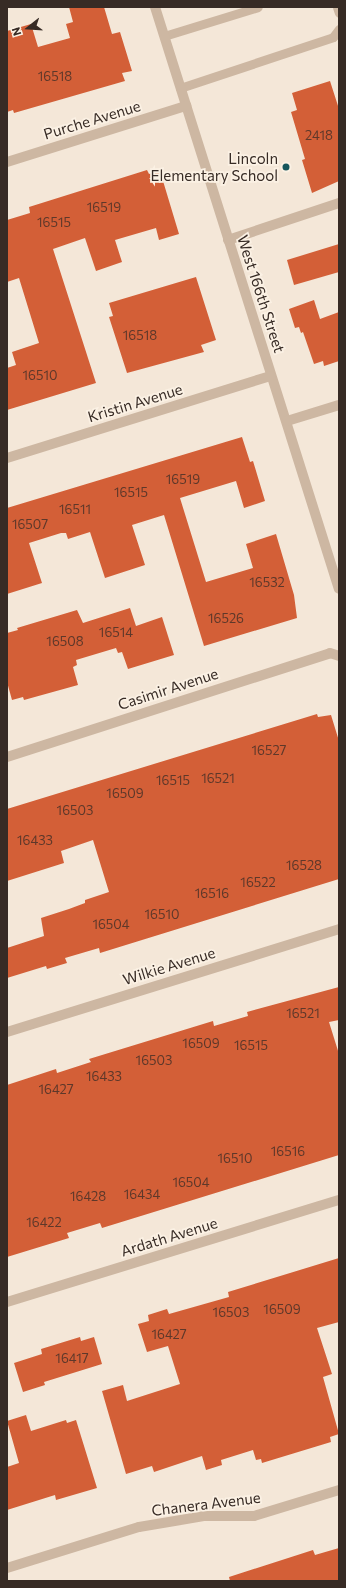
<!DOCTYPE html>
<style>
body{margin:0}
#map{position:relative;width:346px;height:1588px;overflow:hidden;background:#f4e7d8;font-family:Commissioner,sans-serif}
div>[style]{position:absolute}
.building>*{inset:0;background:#d35f37}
.service>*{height:9px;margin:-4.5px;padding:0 4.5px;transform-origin:4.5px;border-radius:4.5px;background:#cdb7a2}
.minor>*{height:10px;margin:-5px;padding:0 5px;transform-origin:5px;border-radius:5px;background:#cdb7a2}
.dots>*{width:11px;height:11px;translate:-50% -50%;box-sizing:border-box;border:2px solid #fbf1e4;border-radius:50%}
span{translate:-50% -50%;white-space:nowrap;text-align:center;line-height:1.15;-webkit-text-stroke:3.5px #fbf1e4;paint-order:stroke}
.number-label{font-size:13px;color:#5e382a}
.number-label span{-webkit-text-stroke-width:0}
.street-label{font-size:15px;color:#372b25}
.poi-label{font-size:15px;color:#372b25}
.right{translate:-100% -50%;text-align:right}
.frame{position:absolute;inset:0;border:8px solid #372b25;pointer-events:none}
.north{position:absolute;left:8px;top:8px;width:40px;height:40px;-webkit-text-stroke:3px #fbf1e4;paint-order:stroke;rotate:253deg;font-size:11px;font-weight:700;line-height:16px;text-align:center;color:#372b25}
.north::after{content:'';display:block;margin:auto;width:14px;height:18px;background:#372b25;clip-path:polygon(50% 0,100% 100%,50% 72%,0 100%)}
</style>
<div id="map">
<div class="building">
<i style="clip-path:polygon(69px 7px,104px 7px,112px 34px,120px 32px,132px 71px,122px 73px,125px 81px,14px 113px,13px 110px,7px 112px,7px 31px,31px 24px,38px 47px,70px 38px,66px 24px,73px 22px)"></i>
<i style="clip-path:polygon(330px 81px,339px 109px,339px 181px,312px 193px,302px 160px,305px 159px,291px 112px,297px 110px,292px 93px)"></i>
<i style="clip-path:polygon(147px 170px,149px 174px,160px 171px,179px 234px,159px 240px,156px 228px,115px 240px,122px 262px,96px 271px,85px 238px,53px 249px,96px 383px,7px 410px,7px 368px,16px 365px,12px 352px,39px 343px,19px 278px,7px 282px,7px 220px,30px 213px,29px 207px)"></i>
<i style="clip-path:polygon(339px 244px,339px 272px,294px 285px,287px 260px)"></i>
<i style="clip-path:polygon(196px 277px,216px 340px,201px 345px,204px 352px,127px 373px,109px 317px,113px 316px,109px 303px)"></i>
<i style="clip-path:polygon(314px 300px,320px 319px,339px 312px,339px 361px,324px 366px,323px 361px,314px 364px,303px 332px,301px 333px,299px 327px,295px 328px,289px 309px)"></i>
<i style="clip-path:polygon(242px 437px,250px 462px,253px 461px,265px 501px,244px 508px,236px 481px,180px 498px,206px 582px,253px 568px,246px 544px,276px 534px,294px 595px,297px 618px,204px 646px,164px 515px,132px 525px,145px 565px,105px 578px,90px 532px,68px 539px,66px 533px,61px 533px,29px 543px,42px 583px,7px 594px,7px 508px)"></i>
<i style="clip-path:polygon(130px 608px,136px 626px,162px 617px,174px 655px,128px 669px,122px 652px,118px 653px,116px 648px,76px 660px,77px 665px,73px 667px,78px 685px,24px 700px,23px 697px,12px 700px,7px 682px,7px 633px,18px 630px,17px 628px,77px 610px,83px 623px)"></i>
<i style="clip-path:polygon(317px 714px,318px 717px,331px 715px,339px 741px,339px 879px,100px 953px,99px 948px,65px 958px,67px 963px,47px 969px,46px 966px,7px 978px,7px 948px,44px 936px,41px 918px,69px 909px,85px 903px,85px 900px,109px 892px,93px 840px,61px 851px,64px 863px,7px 881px,7px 809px)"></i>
<i style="clip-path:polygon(339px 987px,339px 1020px,329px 1022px,339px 1054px,339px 1155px,102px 1228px,100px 1223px,67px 1233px,69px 1238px,7px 1257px,7px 1085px,56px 1069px,57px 1073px,91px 1062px,89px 1059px,213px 1021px,214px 1026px,248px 1016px,247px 1012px)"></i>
<i style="clip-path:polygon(339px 1258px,339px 1322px,317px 1328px,332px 1374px,323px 1377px,339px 1434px,330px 1437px,331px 1442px,262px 1463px,261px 1459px,256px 1460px,253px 1450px,221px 1460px,222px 1465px,206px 1470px,202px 1456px,154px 1472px,152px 1466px,126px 1474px,102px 1391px,123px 1385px,127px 1401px,180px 1384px,168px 1346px,147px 1352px,138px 1324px,149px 1321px,148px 1315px,167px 1309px,169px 1314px,229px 1297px,228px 1292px)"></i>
<i style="clip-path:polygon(80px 1337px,81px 1341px,94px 1337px,102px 1364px,44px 1382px,45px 1385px,23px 1392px,14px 1363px,42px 1354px,41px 1349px)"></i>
<i style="clip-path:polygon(26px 1415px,31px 1431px,66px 1420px,67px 1423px,76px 1420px,97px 1488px,56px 1500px,55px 1495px,7px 1510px,7px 1467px,19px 1463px,7px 1421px)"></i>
<i style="clip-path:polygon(339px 1548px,339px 1581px,230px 1581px,229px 1577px,313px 1550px,315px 1555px)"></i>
</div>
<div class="service">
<i style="left:337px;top:7px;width:6px;rotate:72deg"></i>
<i style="left:164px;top:36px;width:98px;rotate:-17.1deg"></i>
<i style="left:180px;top:88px;width:161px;rotate:-18.4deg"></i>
<i style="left:333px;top:37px;width:10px;rotate:-53deg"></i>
</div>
<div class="minor">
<i style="left:155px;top:7px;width:610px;rotate:72.46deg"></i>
<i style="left:7px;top:162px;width:188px;rotate:-17.4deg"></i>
<i style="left:228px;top:240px;width:117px;rotate:-18.4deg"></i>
<i style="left:287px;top:421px;width:54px;rotate:-17.1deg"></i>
<i style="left:7px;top:458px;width:276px;rotate:-17.3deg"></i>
<i style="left:7px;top:757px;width:339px;rotate:-17.8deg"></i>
<i style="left:330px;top:653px;width:9px;rotate:18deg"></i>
<i style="left:7px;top:1032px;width:348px;rotate:-17.2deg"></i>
<i style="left:7px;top:1302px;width:347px;rotate:-17.1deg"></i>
<i style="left:7px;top:1568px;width:138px;rotate:-17.3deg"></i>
<i style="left:139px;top:1527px;width:67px;rotate:-9.5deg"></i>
<i style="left:205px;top:1516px;width:49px"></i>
<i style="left:254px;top:1516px;width:89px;rotate:-17deg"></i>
</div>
<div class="dots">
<i style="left:286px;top:167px;background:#17565c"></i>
</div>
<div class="number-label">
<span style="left:55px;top:76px">16518</span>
<span style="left:319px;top:135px">2418</span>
<span style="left:104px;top:207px">16519</span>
<span style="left:54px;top:222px">16515</span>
<span style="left:140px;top:335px">16518</span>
<span style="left:40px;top:375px">16510</span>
<span style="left:183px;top:479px">16519</span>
<span style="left:131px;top:492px">16515</span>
<span style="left:75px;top:509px">16511</span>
<span style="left:30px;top:524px">16507</span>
<span style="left:267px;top:582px">16532</span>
<span style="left:226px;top:618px">16526</span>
<span style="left:116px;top:632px">16514</span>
<span style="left:65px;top:641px">16508</span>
<span style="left:269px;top:750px">16527</span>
<span style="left:218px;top:778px">16521</span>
<span style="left:173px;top:780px">16515</span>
<span style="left:125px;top:793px">16509</span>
<span style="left:75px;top:810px">16503</span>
<span style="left:35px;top:840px">16433</span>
<span style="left:304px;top:865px">16528</span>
<span style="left:258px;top:882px">16522</span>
<span style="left:212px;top:893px">16516</span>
<span style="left:162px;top:914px">16510</span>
<span style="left:111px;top:924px">16504</span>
<span style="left:303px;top:1013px">16521</span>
<span style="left:201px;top:1043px">16509</span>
<span style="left:251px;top:1045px">16515</span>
<span style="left:154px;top:1060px">16503</span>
<span style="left:104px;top:1076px">16433</span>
<span style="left:56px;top:1089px">16427</span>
<span style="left:288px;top:1151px">16516</span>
<span style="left:235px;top:1158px">16510</span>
<span style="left:191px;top:1182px">16504</span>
<span style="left:142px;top:1194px">16434</span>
<span style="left:88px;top:1196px">16428</span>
<span style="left:44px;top:1222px">16422</span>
<span style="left:282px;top:1309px">16509</span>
<span style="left:231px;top:1312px">16503</span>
<span style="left:169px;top:1334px">16427</span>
<span style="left:72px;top:1358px">16417</span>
</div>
<div class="street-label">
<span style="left:92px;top:120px;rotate:-17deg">Purche Avenue</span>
<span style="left:261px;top:294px;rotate:72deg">West 166th Street</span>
<span style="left:135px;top:403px;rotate:-17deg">Kristin Avenue</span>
<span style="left:168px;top:689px;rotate:-18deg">Casimir Avenue</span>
<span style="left:169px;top:966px;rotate:-17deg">Wilkie Avenue</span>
<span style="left:169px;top:1237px;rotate:-17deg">Ardath Avenue</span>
<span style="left:206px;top:1504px;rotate:-7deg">Chanera Avenue</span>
</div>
<div class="poi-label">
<span class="right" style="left:278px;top:167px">Lincoln<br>Elementary School</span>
</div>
<div class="frame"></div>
<div class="north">N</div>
</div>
